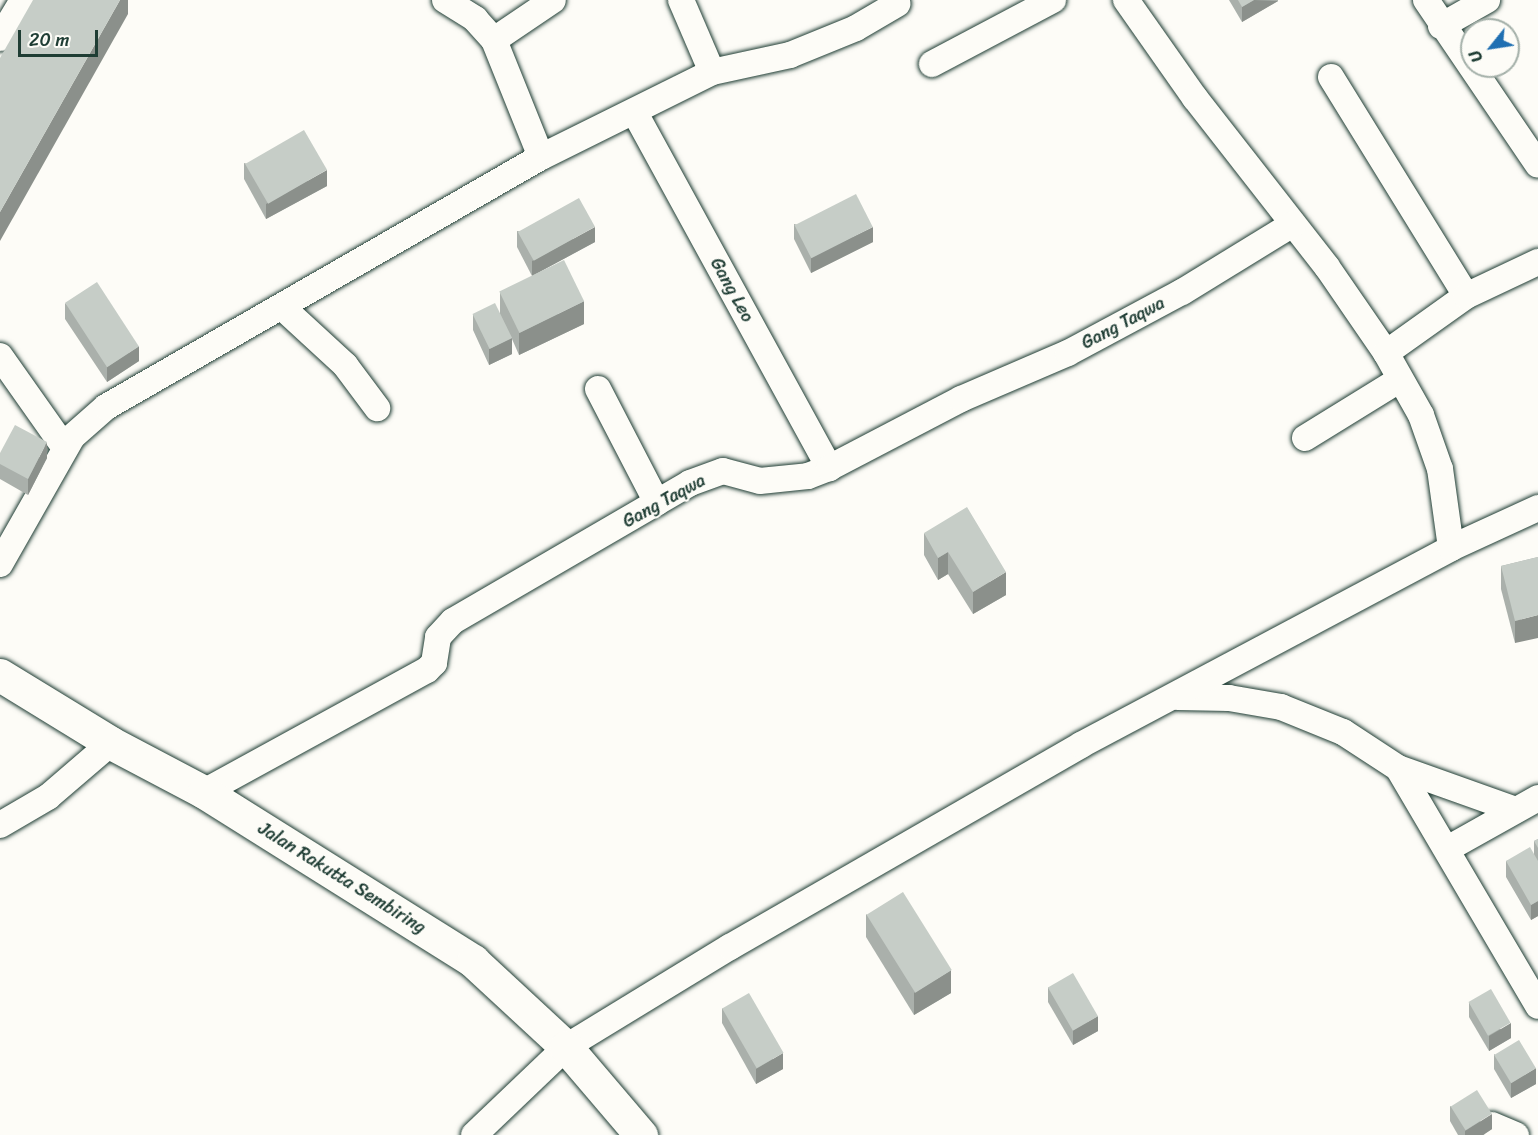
<!DOCTYPE html>
<style>
body{margin:0}
#map{position:relative;width:1538px;height:1135px;overflow:hidden;background:#fdfcf7;font-family:Sriracha,sans-serif}
div>[style]{position:absolute}
.roads{filter:drop-shadow(0 0 2px #1f3d34) drop-shadow(0 0 2px #1f3d34)}
.minor>*{height:26px;margin:-13px;padding:0 13px;transform-origin:13px;border-radius:13px;background:#fdfcf7}
.major>*{height:33px;margin:-16.5px;padding:0 16.5px;transform-origin:16.5px;border-radius:16.5px;background:#fdfcf7}
.wall>*{inset:0;background:#aab0ab}
.shaded-wall>*{inset:0;background:#8b908b}
.building>*{inset:0;background:#c6cdc7;transform-origin:0 0}
span{translate:-50% -50%;white-space:nowrap;text-align:center;line-height:1.15;-webkit-text-stroke:4.5px #fdfcf7;paint-order:stroke}
.street-label{font-size:18px;color:#1f3d34}
.north{position:absolute;left:1460px;top:18px;width:60px;height:60px;box-sizing:border-box;background:#fdfcf7;border:2px solid #a4b0a9;border-radius:50%;rotate:240deg;font-size:16px;font-weight:700;line-height:24px;text-align:center;color:#1f3d34}
.north::after{content:'';display:block;margin:auto;width:21px;height:27px;background:#1f6fb2;clip-path:polygon(50% 0,100% 100%,50% 72%,0 100%)}
.scale{position:absolute;left:18px;top:30px;width:80px;height:27px;box-sizing:border-box;border:3px solid #1f3d34;border-top:0;padding-left:8px;font-size:18px;line-height:21px;white-space:nowrap;color:#1f3d34;-webkit-text-stroke:4px #fdfcf7;paint-order:stroke}
</style>
<div id="map">
<div class="roads">
<div class="minor">
<i style="left:445px;top:0;width:36px;rotate:32deg"></i>
<i style="left:475px;top:19px;width:28px;rotate:48deg"></i>
<i style="left:681px;top:0;width:78px;rotate:66.7deg"></i>
<i style="left:1126px;top:0;width:120px;rotate:54.9deg"></i>
<i style="left:1195px;top:98px;width:214px;rotate:52deg"></i>
<i style="left:1327px;top:267px;width:104px;rotate:55.5deg"></i>
<i style="left:1426px;top:0;width:199px;rotate:55.8deg"></i>
<i style="left:1441px;top:26px;width:53px;rotate:-29.5deg"></i>
<i style="left:0;top:38px;width:44px;rotate:-58.8deg"></i>
<i style="left:932px;top:64px;width:137px;rotate:-27.9deg"></i>
<i style="left:1331px;top:77px;width:257px;rotate:58.3deg"></i>
<i style="left:635px;top:113px;width:405px;rotate:61.3deg"></i>
<i style="left:541px;top:157px;width:126px;rotate:-111.9deg"></i>
<i style="left:494px;top:40px;width:71px;rotate:-34.1deg"></i>
<i style="left:282px;top:307px;width:86px;rotate:42.6deg"></i>
<i style="left:345px;top:365px;width:54px;rotate:53.3deg"></i>
<i style="left:0;top:356px;width:113px;rotate:54.8deg"></i>
<i style="left:598px;top:389px;width:128px;rotate:62.6deg"></i>
<i style="left:1305px;top:438px;width:110px;rotate:-31.7deg"></i>
<i style="left:1451px;top:548px;width:80px;rotate:-97.9deg"></i>
<i style="left:1440px;top:469px;width:57px;rotate:-109.4deg"></i>
<i style="left:1421px;top:415px;width:71px;rotate:-119.4deg"></i>
<i style="left:1386px;top:353px;width:98px;rotate:-35.5deg"></i>
<i style="left:1466px;top:296px;width:80px;rotate:-25.3deg"></i>
<i style="left:0;top:564px;width:146px;rotate:-60.4deg"></i>
<i style="left:72px;top:437px;width:45px;rotate:-41.4deg"></i>
<i style="left:106px;top:407px;width:502px;rotate:-29.89deg"></i>
<i style="left:541px;top:157px;width:191px;rotate:-26.4deg"></i>
<i style="left:712px;top:72px;width:80px;rotate:-12.3deg"></i>
<i style="left:790px;top:55px;width:71px;rotate:-22.2deg"></i>
<i style="left:856px;top:28px;width:48px;rotate:-30.3deg"></i>
<i style="left:1178px;top:697px;width:51px;rotate:1.1deg"></i>
<i style="left:1229px;top:698px;width:53px;rotate:9.8deg"></i>
<i style="left:1281px;top:707px;width:67px;rotate:22deg"></i>
<i style="left:1343px;top:732px;width:66px;rotate:33.2deg"></i>
<i style="left:1398px;top:768px;width:125px;rotate:19.6deg"></i>
<i style="left:1398px;top:768px;width:276px;rotate:59.5deg"></i>
<i style="left:204px;top:792px;width:254px;rotate:-28.7deg"></i>
<i style="left:427px;top:670px;width:10px;rotate:-45deg"></i>
<i style="left:434px;top:663px;width:26px;rotate:-81deg"></i>
<i style="left:438px;top:637px;width:22px;rotate:-47deg"></i>
<i style="left:453px;top:621px;width:274px;rotate:-30.2deg"></i>
<i style="left:690px;top:483px;width:35px;rotate:-20deg"></i>
<i style="left:723px;top:471px;width:38px;rotate:15deg"></i>
<i style="left:760px;top:481px;width:48px;rotate:-5.9deg"></i>
<i style="left:808px;top:476px;width:22px;rotate:-21deg"></i>
<i style="left:829px;top:468px;width:149px;rotate:-27.6deg"></i>
<i style="left:961px;top:399px;width:116px;rotate:-23.3deg"></i>
<i style="left:1068px;top:353px;width:129px;rotate:-28.2deg"></i>
<i style="left:1182px;top:292px;width:130px;rotate:-31.5deg"></i>
<i style="left:0;top:825px;width:56px;rotate:-30.3deg"></i>
<i style="left:48px;top:797px;width:83px;rotate:-40.6deg"></i>
<i style="left:1449px;top:848px;width:102px;rotate:-29.3deg"></i>
<i style="left:1492px;top:1125px;width:26px;rotate:23deg"></i>
<i style="left:474px;top:1135px;width:127px;rotate:-43.7deg"></i>
<i style="left:566px;top:1047px;width:192px;rotate:-31.4deg"></i>
<i style="left:730px;top:947px;width:405px;rotate:-29.9deg"></i>
<i style="left:1081px;top:745px;width:419px;rotate:-28deg"></i>
<i style="left:1451px;top:548px;width:96px;rotate:-24.7deg"></i>
</div>
<div class="major">
<i style="left:0;top:675px;width:130px;rotate:31.5deg"></i>
<i style="left:111px;top:743px;width:105px;rotate:27.8deg"></i>
<i style="left:204px;top:792px;width:318px;rotate:32.1deg"></i>
<i style="left:473px;top:961px;width:127px;rotate:42.8deg"></i>
<i style="left:566px;top:1047px;width:116px;rotate:49.6deg"></i>
</div>
</div>
<div class="wall">
<i style="clip-path:polygon(1229px 0,1278px 0,1278px 1px,1242px 22px)"></i>
<i style="clip-path:polygon(244px 163px,327px 186px,266px 219px,244px 179px)"></i>
<i style="clip-path:polygon(794px 224px,873px 242px,811px 273px,794px 239px)"></i>
<i style="clip-path:polygon(517px 231px,595px 242px,532px 276px,517px 247px)"></i>
<i style="clip-path:polygon(500px 292px,584px 324px,519px 355px,512px 339px,512px 354px,489px 365px,473px 330px,473px 314px,500px 313px)"></i>
<i style="clip-path:polygon(65px 303px,139px 361px,107px 382px,65px 319px)"></i>
<i style="clip-path:polygon(0 453px,47px 458px,28px 495px,0 479px)"></i>
<i style="clip-path:polygon(924px 533px,1006px 595px,973px 614px,948px 574px,938px 580px,924px 555px)"></i>
<i style="clip-path:polygon(1538px 557px,1515px 643px,1501px 589px,1501px 566px)"></i>
<i style="clip-path:polygon(1538px 839px,1538px 916px,1531px 920px,1506px 877px,1506px 861px,1534px 854px,1534px 841px)"></i>
<i style="clip-path:polygon(866px 914px,951px 993px,914px 1015px,866px 937px)"></i>
<i style="clip-path:polygon(1048px 987px,1098px 1031px,1073px 1045px,1048px 1002px)"></i>
<i style="clip-path:polygon(1469px 1002px,1511px 1038px,1489px 1051px,1469px 1017px)"></i>
<i style="clip-path:polygon(722px 1008px,783px 1069px,756px 1084px,722px 1023px)"></i>
<i style="clip-path:polygon(1494px 1054px,1536px 1084px,1511px 1098px,1494px 1069px)"></i>
<i style="clip-path:polygon(1450px 1106px,1492px 1129px,1483px 1135px,1458px 1135px,1450px 1121px)"></i>
</div>
<div class="shaded-wall">
<i style="clip-path:polygon(120px 0,128px 0,128px 14px,0 241px,0 212px)"></i>
<i style="clip-path:polygon(1254px 0,1278px 1px,1242px 22px,1242px 7px)"></i>
<i style="clip-path:polygon(327px 170px,327px 186px,266px 219px,266px 204px)"></i>
<i style="clip-path:polygon(595px 227px,595px 242px,532px 276px,532px 261px)"></i>
<i style="clip-path:polygon(873px 227px,873px 242px,811px 273px,811px 257px)"></i>
<i style="clip-path:polygon(584px 301px,584px 324px,519px 355px,519px 333px)"></i>
<i style="clip-path:polygon(512px 338px,512px 354px,489px 365px,489px 349px)"></i>
<i style="clip-path:polygon(139px 346px,139px 361px,107px 382px,107px 367px)"></i>
<i style="clip-path:polygon(47px 442px,47px 458px,28px 495px,28px 479px)"></i>
<i style="clip-path:polygon(948px 552px,948px 574px,938px 580px,938px 558px)"></i>
<i style="clip-path:polygon(1006px 572px,1006px 595px,973px 614px,973px 592px)"></i>
<i style="clip-path:polygon(1538px 615px,1538px 638px,1515px 643px,1515px 621px)"></i>
<i style="clip-path:polygon(1538px 901px,1538px 916px,1531px 920px,1531px 905px)"></i>
<i style="clip-path:polygon(951px 970px,951px 993px,914px 1015px,914px 993px)"></i>
<i style="clip-path:polygon(1098px 1016px,1098px 1031px,1073px 1045px,1073px 1030px)"></i>
<i style="clip-path:polygon(1511px 1023px,1511px 1038px,1489px 1051px,1489px 1036px)"></i>
<i style="clip-path:polygon(783px 1053px,783px 1069px,756px 1084px,756px 1069px)"></i>
<i style="clip-path:polygon(1536px 1068px,1536px 1084px,1511px 1098px,1511px 1083px)"></i>
<i style="clip-path:polygon(1492px 1114px,1492px 1129px,1483px 1135px,1465px 1135px,1465px 1131px)"></i>
</div>
<div class="building">
<i style="clip-path:polygon(33px 0,120px 0,0 212px,0 58px)"></i>
<i style="clip-path:polygon(1238px 0,1254px 0,1242px 7px)"></i>
<i style="left:304px;top:130px;width:46px;height:68px;rotate:60deg"></i>
<i style="left:856px;top:194px;width:37px;height:69px;rotate:63deg"></i>
<i style="left:579px;top:198px;width:33px;height:70px;rotate:61deg"></i>
<i style="left:564px;top:260px;width:46px;height:72px;rotate:64deg"></i>
<i style="left:97px;top:282px;width:77px;height:38px;rotate:57deg"></i>
<i style="left:495px;top:303px;width:39px;height:25px;rotate:64deg"></i>
<i style="clip-path:polygon(15px 425px,47px 442px,28px 479px,0 464px,0 453px)"></i>
<i style="clip-path:polygon(967px 507px,1006px 572px,973px 592px,948px 552px,938px 558px,924px 533px)"></i>
<i style="clip-path:polygon(1538px 557px,1538px 615px,1515px 621px,1501px 566px)"></i>
<i style="clip-path:polygon(1538px 839px,1538px 848px,1534px 841px)"></i>
<i style="clip-path:polygon(1530px 847px,1538px 861px,1538px 901px,1531px 905px,1506px 861px)"></i>
<i style="left:903px;top:892px;width:92px;height:43px;rotate:58deg"></i>
<i style="left:1073px;top:973px;width:50px;height:29px;rotate:60deg"></i>
<i style="left:1491px;top:989px;width:39px;height:26px;rotate:60deg"></i>
<i style="left:749px;top:993px;width:69px;height:31px;rotate:60deg"></i>
<i style="left:1519px;top:1040px;width:33px;height:29px;rotate:59deg"></i>
<i style="left:1477px;top:1090px;width:28px;height:31px;rotate:58deg"></i>
</div>
<div class="street-label">
<span style="left:732px;top:290px;rotate:61deg">Gang Leo</span>
<span style="left:1123px;top:323px;rotate:-28deg">Gang Taqwa</span>
<span style="left:664px;top:501px;rotate:-29deg">Gang Taqwa</span>
<span style="left:342px;top:878px;rotate:32deg">Jalan Rakutta Sembiring</span>
</div>
<div class="north">U</div>
<div class="scale">20 m</div>
</div>
